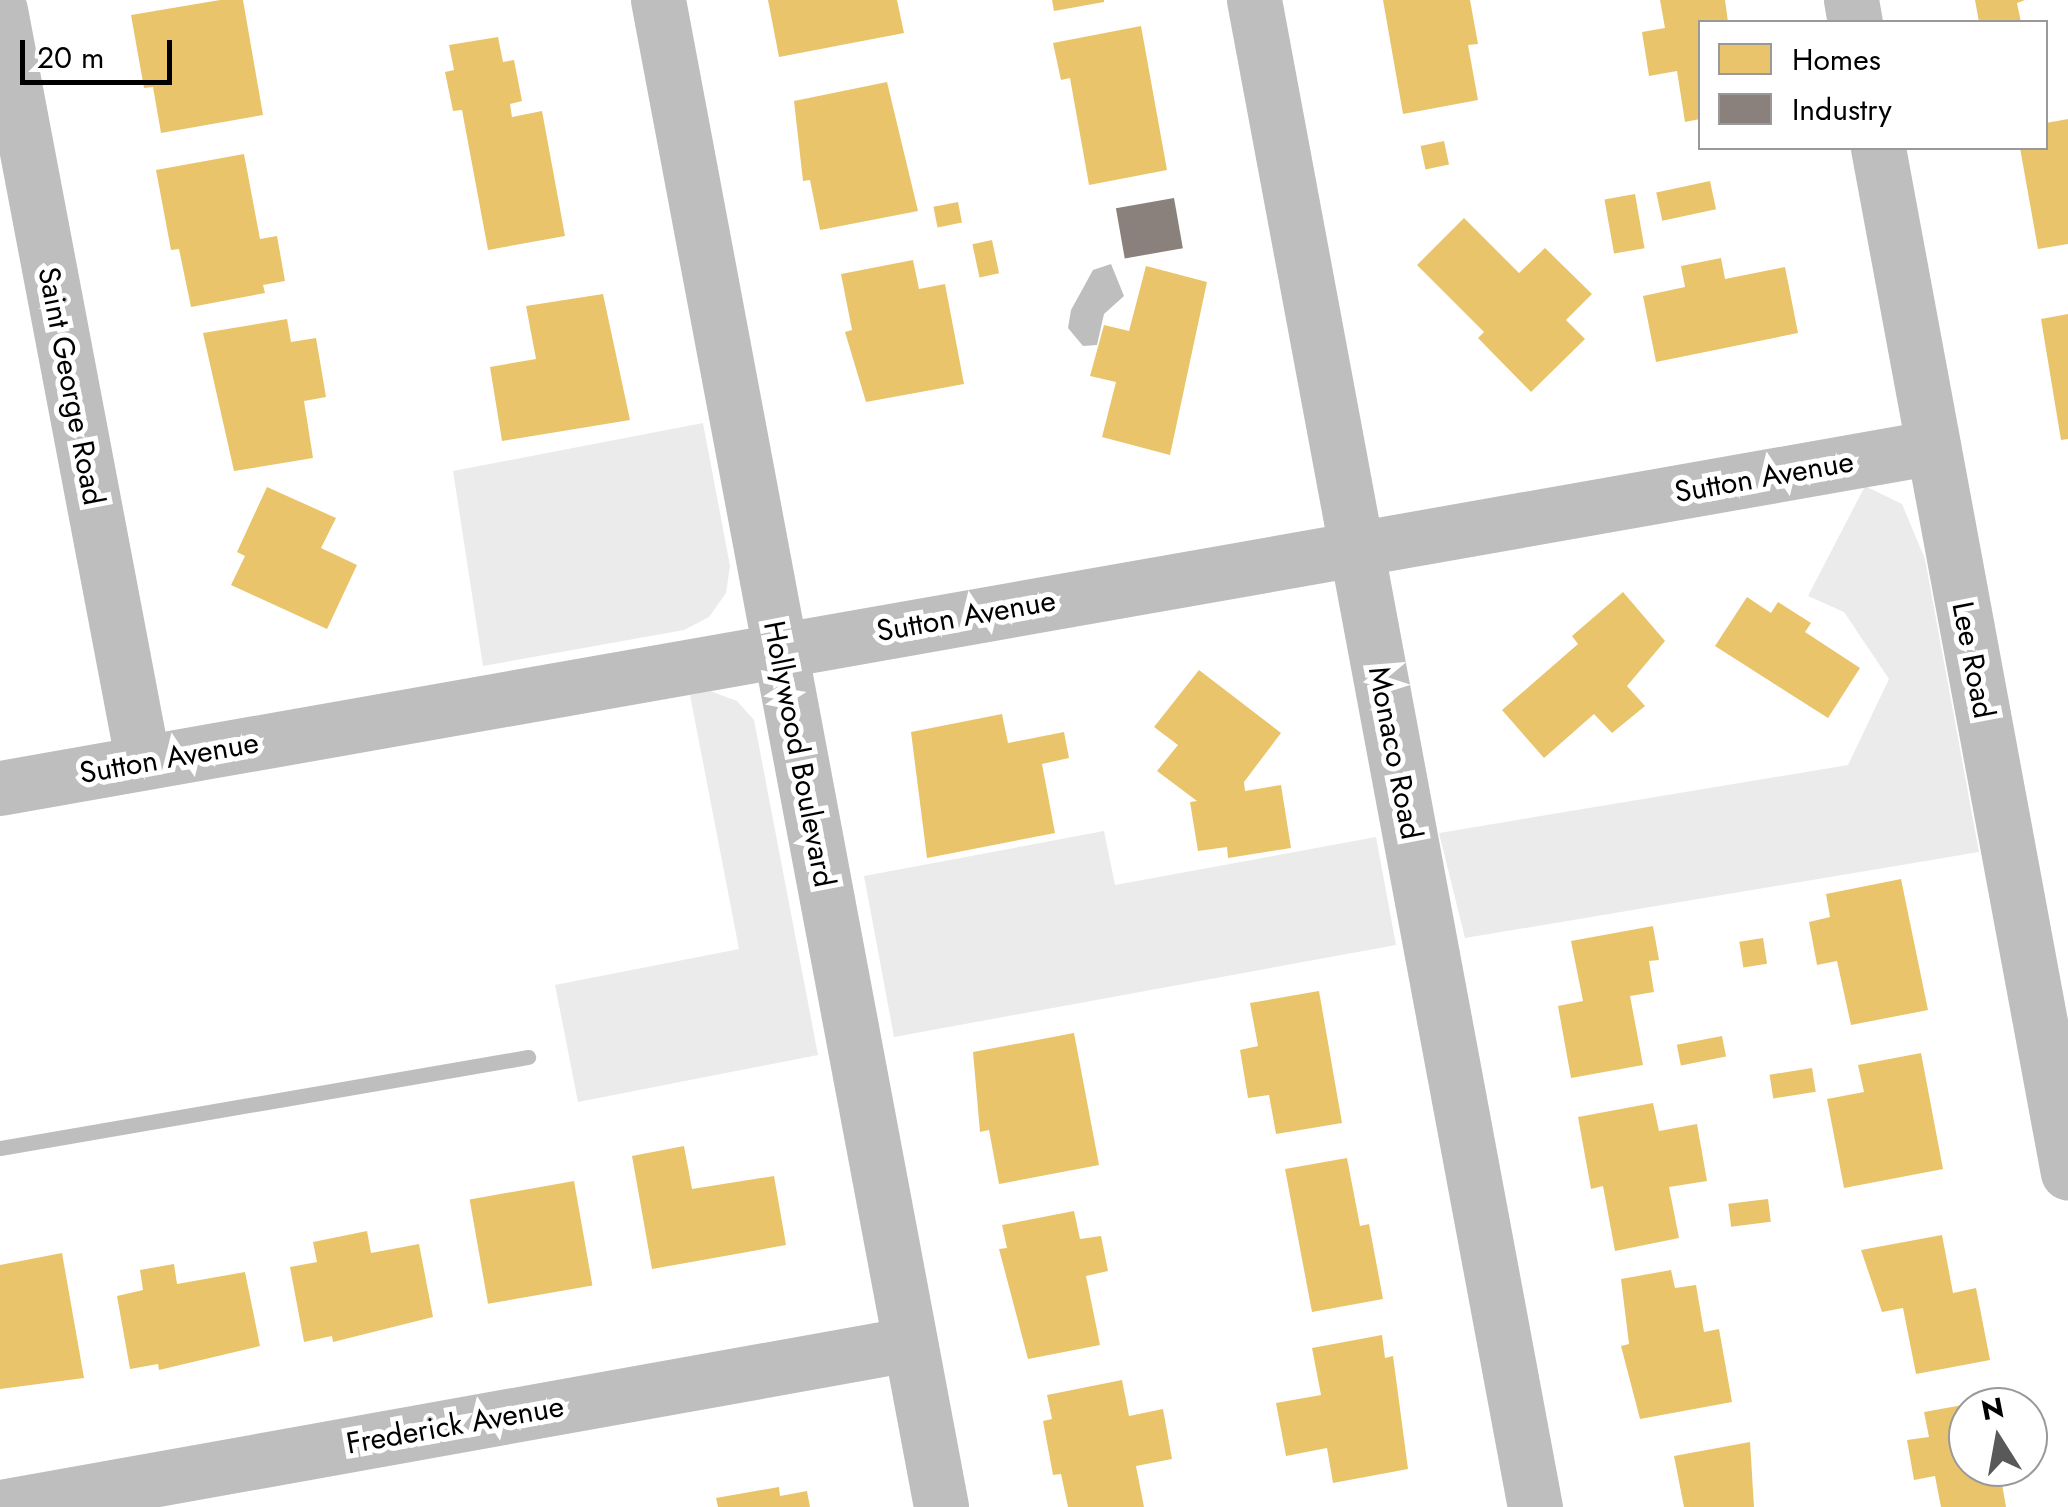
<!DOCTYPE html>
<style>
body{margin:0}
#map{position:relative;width:2068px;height:1507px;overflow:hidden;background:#fff;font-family:Jost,sans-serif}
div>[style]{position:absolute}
.green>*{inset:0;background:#ebebeb}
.water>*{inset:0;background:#bebebe}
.homes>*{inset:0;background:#e9c46a;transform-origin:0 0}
.industry>*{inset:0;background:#8a817c;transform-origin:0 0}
.stream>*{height:15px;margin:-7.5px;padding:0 7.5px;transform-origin:7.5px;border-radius:7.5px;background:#bebebe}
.minor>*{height:55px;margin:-27.5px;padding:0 27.5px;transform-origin:27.5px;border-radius:27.5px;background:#bebebe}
span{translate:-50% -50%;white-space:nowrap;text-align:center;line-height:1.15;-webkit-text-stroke:10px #fff;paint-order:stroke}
.street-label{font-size:30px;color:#000}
.legend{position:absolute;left:1698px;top:20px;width:350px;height:130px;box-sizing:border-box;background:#fff;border:2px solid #999;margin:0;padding:12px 18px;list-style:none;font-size:30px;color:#000}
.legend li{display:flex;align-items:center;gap:20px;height:50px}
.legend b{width:50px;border:2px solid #999}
.north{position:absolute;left:1948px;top:1387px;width:100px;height:100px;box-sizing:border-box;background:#fff;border:2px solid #999;border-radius:50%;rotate:349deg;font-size:28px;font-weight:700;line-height:40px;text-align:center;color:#000}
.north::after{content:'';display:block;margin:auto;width:35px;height:45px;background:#595959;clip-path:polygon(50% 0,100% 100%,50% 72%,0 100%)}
.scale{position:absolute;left:20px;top:40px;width:152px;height:45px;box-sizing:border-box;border:5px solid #000;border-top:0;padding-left:12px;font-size:30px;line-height:35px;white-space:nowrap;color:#000;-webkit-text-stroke:8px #fff;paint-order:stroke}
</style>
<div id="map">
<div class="green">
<i style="clip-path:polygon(703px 423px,730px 566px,726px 593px,709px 617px,684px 630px,483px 666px,453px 471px)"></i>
<i style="clip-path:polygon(1865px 486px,1902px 504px,1925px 559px,1979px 852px,1465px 938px,1439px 833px,1848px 765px,1889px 679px,1844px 612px,1808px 596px)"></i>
<i style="clip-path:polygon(710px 691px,737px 701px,754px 720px,818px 1055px,578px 1102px,555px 985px,739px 949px,690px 695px)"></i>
<i style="clip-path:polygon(1104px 831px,1115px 885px,1376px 837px,1396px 945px,894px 1037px,864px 876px)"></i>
</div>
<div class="water">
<i style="clip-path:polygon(1111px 264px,1124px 296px,1104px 314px,1097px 345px,1083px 346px,1068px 328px,1071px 310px,1093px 270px)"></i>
</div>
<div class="homes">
<i style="clip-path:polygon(220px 0,243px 0,263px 115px,161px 133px,153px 87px,144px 88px,131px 15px)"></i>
<i style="clip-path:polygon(768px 0,897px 0,904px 33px,779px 57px)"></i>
<i style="clip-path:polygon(1052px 0,1104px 0,1104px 2px,1054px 11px)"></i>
<i style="clip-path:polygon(1383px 0,1470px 0,1478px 44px,1468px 45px,1478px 100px,1403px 114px)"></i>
<i style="clip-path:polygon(1660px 0,1725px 0,1728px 22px,1700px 22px,1700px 119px,1685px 122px,1677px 71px,1649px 76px,1642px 32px,1665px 28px)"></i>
<i style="clip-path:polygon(1975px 0,2025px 0,2017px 3px,2021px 22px,1979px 22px)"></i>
<i style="clip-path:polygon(1141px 26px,1167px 170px,1089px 185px,1070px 78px,1061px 80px,1053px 43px)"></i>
<i style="clip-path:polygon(498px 37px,503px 62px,514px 60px,522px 101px,510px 104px,512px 117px,542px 111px,565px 236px,488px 250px,462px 110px,453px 111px,445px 72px,454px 70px,449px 45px)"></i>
<i style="clip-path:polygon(887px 82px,918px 211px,820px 230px,810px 180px,803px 181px,794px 101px)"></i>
<i style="clip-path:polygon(2068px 119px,2068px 244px,2038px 249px,2020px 148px,2046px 148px,2046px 123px)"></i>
<i style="left:1444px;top:141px;width:24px;height:24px;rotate:78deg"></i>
<i style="clip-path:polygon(244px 154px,260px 239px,277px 236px,285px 281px,263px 285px,265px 293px,191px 307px,179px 249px,171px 250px,156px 170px)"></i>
<i style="left:1710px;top:181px;width:29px;height:55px;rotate:78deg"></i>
<i style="left:1635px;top:194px;width:55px;height:31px;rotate:80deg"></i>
<i style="left:958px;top:202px;width:21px;height:25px;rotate:79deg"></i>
<i style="clip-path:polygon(1464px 218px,1519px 273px,1545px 248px,1592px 294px,1566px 320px,1585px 339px,1531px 392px,1478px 338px,1484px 332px,1417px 265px)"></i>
<i style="left:992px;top:240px;width:34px;height:20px;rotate:78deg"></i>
<i style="clip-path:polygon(1721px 258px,1725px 279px,1785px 267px,1798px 333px,1656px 362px,1643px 296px,1685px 287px,1681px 266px)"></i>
<i style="clip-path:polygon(913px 260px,919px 289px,945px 284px,964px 384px,866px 402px,845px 332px,852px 330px,841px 274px)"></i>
<i style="clip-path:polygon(1146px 266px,1207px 282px,1170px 455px,1102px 437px,1116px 382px,1090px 376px,1104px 325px,1129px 331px)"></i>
<i style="clip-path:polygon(603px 294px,630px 420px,502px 441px,490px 367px,536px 359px,526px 306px)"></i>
<i style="clip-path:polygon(2068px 314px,2068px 439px,2061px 440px,2041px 319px)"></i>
<i style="clip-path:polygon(287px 319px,291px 342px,316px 338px,326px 397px,304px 401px,313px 458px,234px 471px,203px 333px)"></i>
<i style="clip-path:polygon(267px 487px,336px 518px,321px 548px,357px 565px,327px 629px,231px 585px,245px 556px,237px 552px)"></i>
<i style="clip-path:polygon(1623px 592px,1665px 641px,1627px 686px,1645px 706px,1612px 733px,1594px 714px,1544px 758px,1502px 710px,1578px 644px,1572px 636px)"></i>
<i style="clip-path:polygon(1747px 597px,1771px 613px,1778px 602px,1811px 623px,1805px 632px,1860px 668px,1828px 718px,1715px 646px)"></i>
<i style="clip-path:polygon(1199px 670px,1281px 733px,1244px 782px,1245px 791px,1281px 785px,1291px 848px,1228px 858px,1227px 847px,1198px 851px,1190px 802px,1197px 801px,1157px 771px,1178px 745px,1154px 727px)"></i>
<i style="clip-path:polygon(1002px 714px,1008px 743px,1064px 732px,1069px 758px,1042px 764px,1055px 833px,927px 858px,911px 732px)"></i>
<i style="clip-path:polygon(1901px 879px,1928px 1010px,1851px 1025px,1837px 961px,1817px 965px,1809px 922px,1830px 917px,1826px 894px)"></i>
<i style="clip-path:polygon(1653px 926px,1659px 960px,1649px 961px,1654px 992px,1630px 996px,1643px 1065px,1571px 1078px,1558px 1006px,1583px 1001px,1571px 941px)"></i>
<i style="left:1763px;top:938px;width:26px;height:24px;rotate:81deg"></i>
<i style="clip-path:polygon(1319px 991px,1342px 1123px,1276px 1134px,1269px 1095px,1248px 1098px,1240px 1050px,1258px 1046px,1250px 1003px)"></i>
<i style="clip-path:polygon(1074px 1033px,1099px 1165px,999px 1184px,989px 1130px,980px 1132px,973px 1052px)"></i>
<i style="left:1722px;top:1036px;width:21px;height:46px;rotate:79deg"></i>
<i style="clip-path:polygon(1921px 1053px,1943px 1169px,1844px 1188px,1827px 1099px,1864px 1092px,1858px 1065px)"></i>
<i style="left:1812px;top:1068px;width:24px;height:43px;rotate:81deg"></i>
<i style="clip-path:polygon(1653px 1103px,1659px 1131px,1697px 1124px,1707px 1181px,1669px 1187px,1679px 1238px,1615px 1251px,1603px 1186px,1591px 1189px,1578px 1117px)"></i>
<i style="clip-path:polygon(684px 1146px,692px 1189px,774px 1176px,786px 1245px,652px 1269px,632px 1156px)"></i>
<i style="clip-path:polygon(1347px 1158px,1360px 1226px,1369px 1224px,1383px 1299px,1312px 1312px,1285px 1169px)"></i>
<i style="left:574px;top:1181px;width:106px;height:106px;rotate:80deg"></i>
<i style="left:1768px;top:1199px;width:23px;height:40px;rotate:83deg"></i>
<i style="clip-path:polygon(1074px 1211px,1080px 1239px,1101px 1236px,1108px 1271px,1086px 1276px,1100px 1345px,1028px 1359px,999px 1249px,1007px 1248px,1002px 1225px)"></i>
<i style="clip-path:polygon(367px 1231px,371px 1253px,419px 1244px,433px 1317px,333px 1342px,332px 1336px,304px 1342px,290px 1267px,317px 1262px,313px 1242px)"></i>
<i style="clip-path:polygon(1942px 1235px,1953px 1293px,1976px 1288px,1990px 1360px,1916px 1374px,1903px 1308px,1882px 1312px,1861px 1250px)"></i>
<i style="clip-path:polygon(62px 1253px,84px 1378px,0 1389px,0 1265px)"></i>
<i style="clip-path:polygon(174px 1264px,177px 1284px,245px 1272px,260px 1346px,159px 1370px,158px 1364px,130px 1369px,117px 1296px,143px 1290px,140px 1270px)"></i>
<i style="clip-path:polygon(1671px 1270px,1675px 1288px,1696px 1285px,1704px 1332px,1719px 1329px,1732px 1402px,1640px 1419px,1621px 1346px,1629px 1344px,1621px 1279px)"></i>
<i style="clip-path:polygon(1382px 1335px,1385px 1358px,1393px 1356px,1408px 1469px,1333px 1483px,1327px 1448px,1286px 1456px,1276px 1403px,1321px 1395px,1312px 1348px)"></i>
<i style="clip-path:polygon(1122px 1380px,1129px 1416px,1163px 1409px,1172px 1459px,1136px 1466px,1144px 1507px,1068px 1507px,1061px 1474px,1053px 1475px,1043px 1421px,1052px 1419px,1047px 1395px)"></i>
<i style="clip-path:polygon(1996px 1399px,1998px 1407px,1968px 1407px,1968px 1467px,1999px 1467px,2006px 1507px,1941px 1507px,1935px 1476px,1914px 1480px,1907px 1440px,1929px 1437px,1924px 1412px)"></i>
<i style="clip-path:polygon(1750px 1442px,1754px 1507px,1684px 1507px,1674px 1456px)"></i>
<i style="clip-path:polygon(779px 1487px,780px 1496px,807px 1491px,810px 1507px,718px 1507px,716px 1498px)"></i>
</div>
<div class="industry">
<i style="left:1174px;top:198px;width:51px;height:59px;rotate:80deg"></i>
</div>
<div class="stream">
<i style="left:0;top:1148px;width:536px;rotate:-9.78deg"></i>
</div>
<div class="minor">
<i style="left:658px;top:0;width:1533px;rotate:79.36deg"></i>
<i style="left:1254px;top:0;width:1533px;rotate:79.44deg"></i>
<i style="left:1851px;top:0;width:22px;rotate:80deg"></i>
<i style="left:0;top:10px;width:766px;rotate:79.25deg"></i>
<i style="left:1878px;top:148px;width:1042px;rotate:79.5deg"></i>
<i style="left:0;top:788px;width:1963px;rotate:-10deg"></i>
<i style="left:1px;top:1507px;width:923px;rotate:-10.17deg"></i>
</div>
<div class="street-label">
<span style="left:71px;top:386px;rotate:79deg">Saint George Road</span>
<span style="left:1764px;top:477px;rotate:-10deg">Sutton Avenue</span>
<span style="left:966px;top:616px;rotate:-10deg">Sutton Avenue</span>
<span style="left:1973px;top:660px;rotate:79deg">Lee Road</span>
<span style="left:1395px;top:753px;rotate:79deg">Monaco Road</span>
<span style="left:799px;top:754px;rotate:79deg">Hollywood Boulevard</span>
<span style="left:169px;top:758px;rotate:-10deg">Sutton Avenue</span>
<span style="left:455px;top:1425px;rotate:-10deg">Frederick Avenue</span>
</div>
<ul class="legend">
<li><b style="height:28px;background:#e9c46a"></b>Homes</li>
<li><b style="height:28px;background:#8a817c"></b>Industry</li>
</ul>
<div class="north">N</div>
<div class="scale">20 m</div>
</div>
